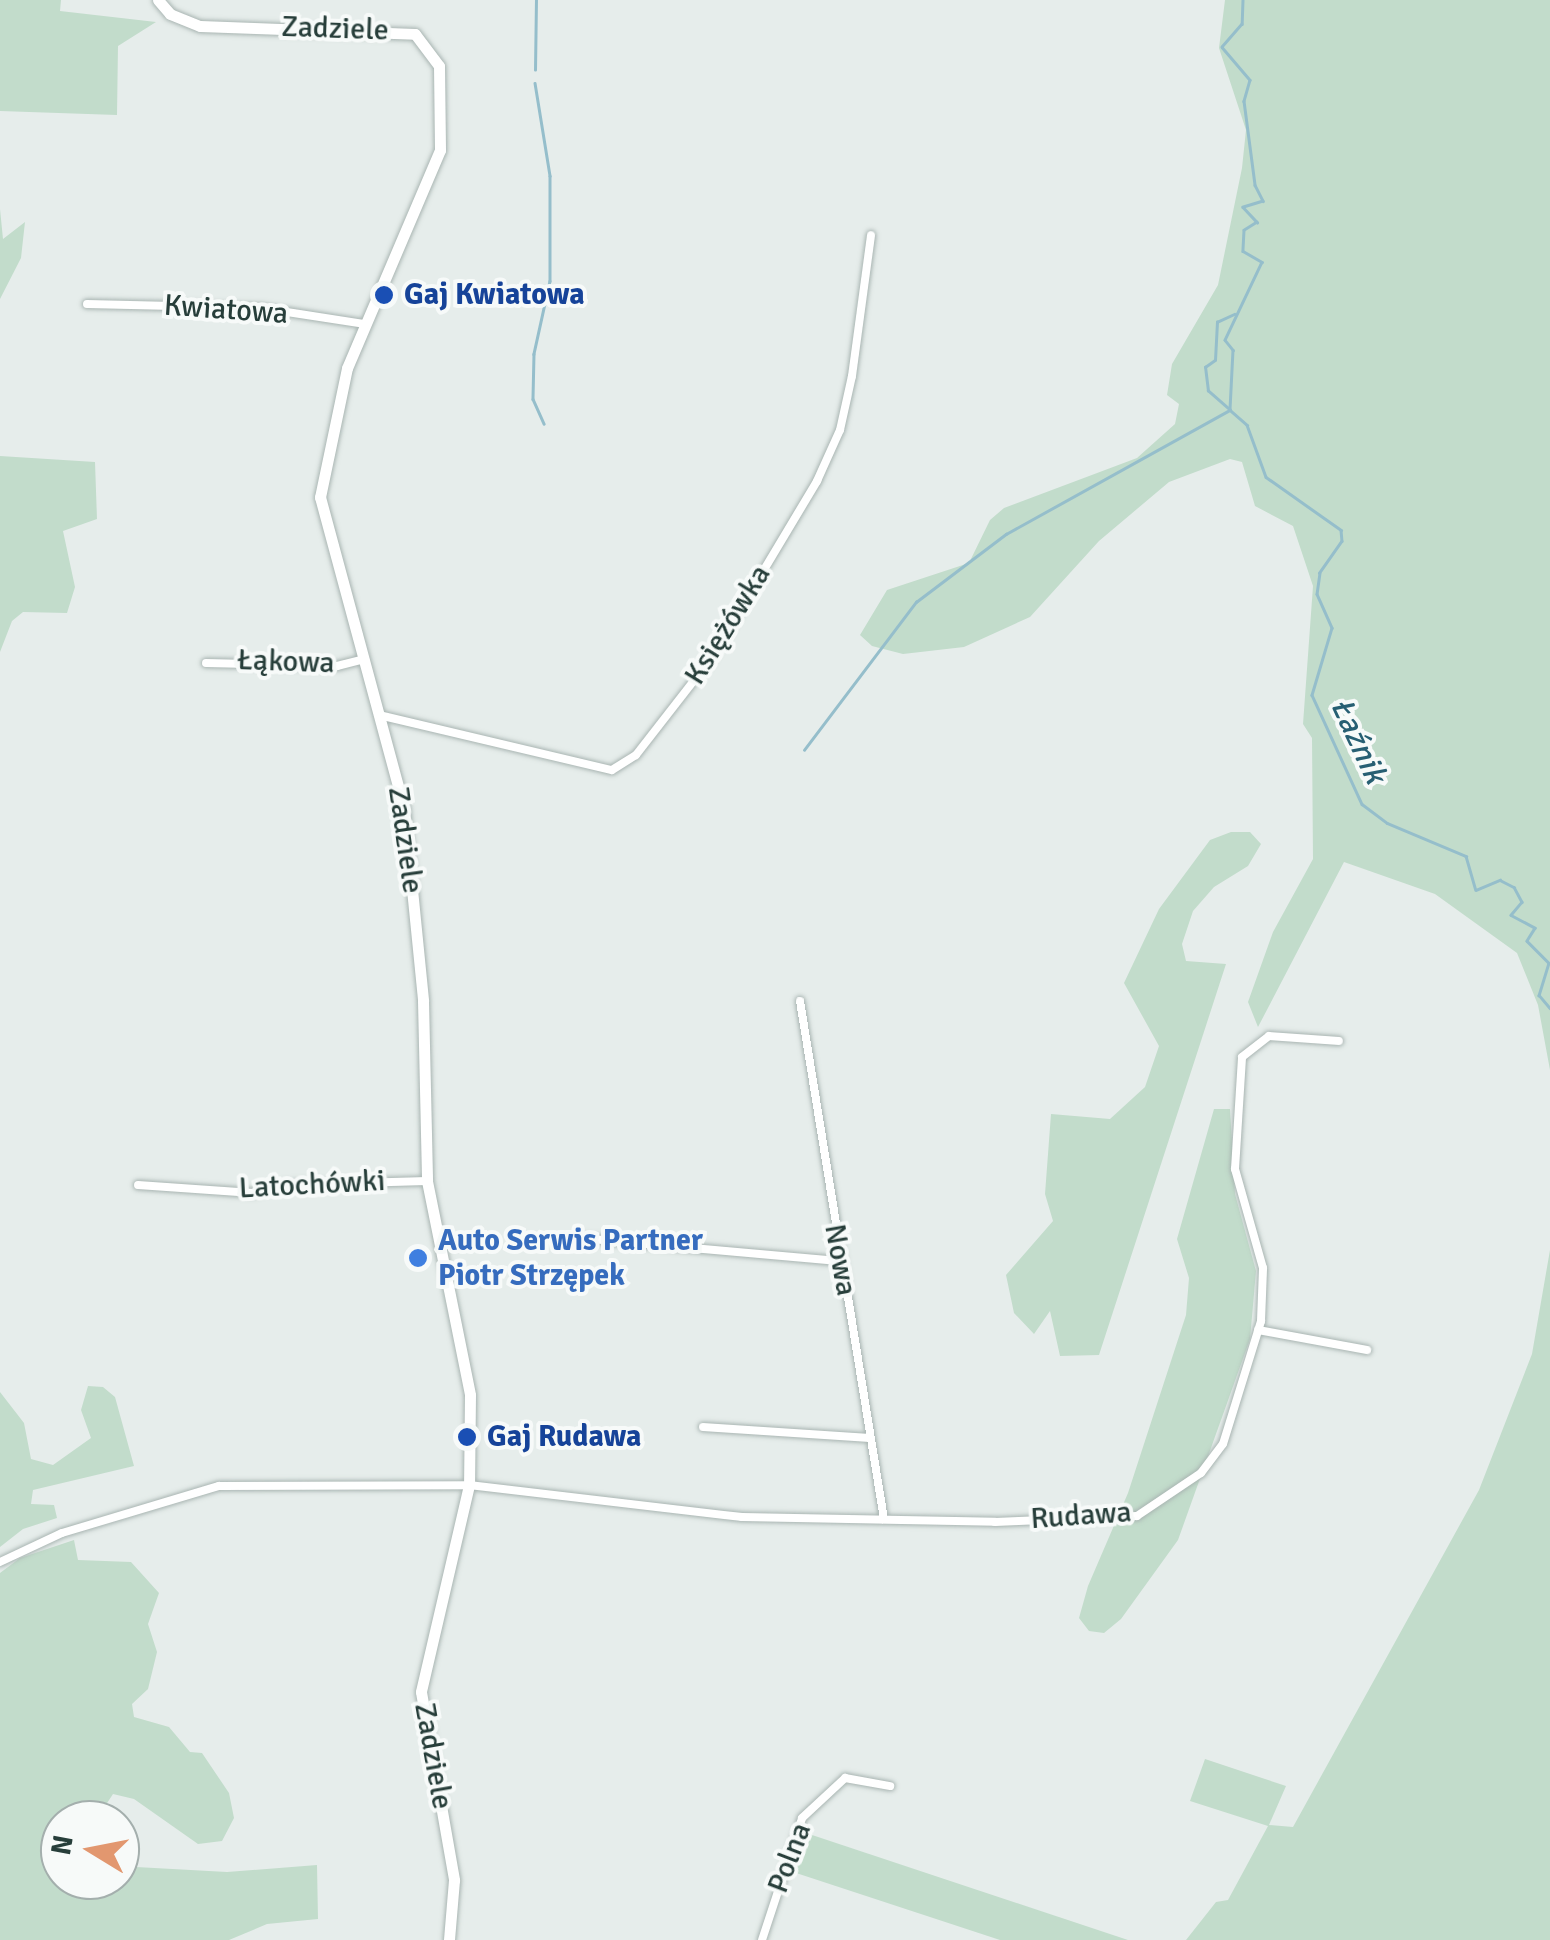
<!DOCTYPE html>
<meta charset="utf-8">
<style>
body{margin:0}
#map{position:relative;width:1550px;height:1940px;overflow:hidden;background:#e6edeb;font-family:Signika,sans-serif}
div>[style]{position:absolute}
.green>*{inset:0;background:#c2dccb}
.stream>*{height:2.5px;margin:-1.25px;padding:0 1.25px;transform-origin:1.25px;border-radius:1.25px;background:#95becb}
.roads{filter:drop-shadow(0 0 2px #a9b5b2) drop-shadow(0 0 2px #a9b5b2)}
.street>*{height:8px;margin:-4px;padding:0 4px;transform-origin:4px;border-radius:4px;background:#fff}
.secondary>*{height:11px;margin:-5.5px;padding:0 5.5px;transform-origin:5.5px;border-radius:5.5px;background:#fff}
.dots>*{width:28px;height:28px;translate:-50% -50%;box-sizing:border-box;border:5px solid #f7faf9;border-radius:50%}
span{translate:-50% -50%;white-space:nowrap;text-align:center;line-height:1.15;-webkit-text-stroke:8px #f7faf9;paint-order:stroke}
.street-label{font-size:30px;color:#273e3a}
.transit-label{font-size:30px;color:#164399;font-weight:700}
.left{translate:0 -50%;text-align:left}
.shop-label{font-size:30px;color:#366cbe;font-weight:700}
.water-label{font-size:32px;color:#275f73;font-style:italic}
.north{position:absolute;left:40px;top:1800px;width:100px;height:100px;box-sizing:border-box;background:#f7faf9;border:2px solid #a4afad;border-radius:50%;rotate:280deg;font-size:28px;font-weight:700;line-height:40px;text-align:center;color:#273e3a}
.north::after{content:'';display:block;margin:auto;width:35px;height:45px;background:#e2976f;clip-path:polygon(50% 0,100% 100%,50% 72%,0 100%)}
</style>
<div id="map">
<div class="green">
<i style="clip-path:polygon(0 0,61px 0,60px 11px,156px 22px,118px 46px,117px 115px,0 111px)"></i>
<i style="clip-path:polygon(1225px 0,1550px 0,1550px 1070px,1538px 1005px,1517px 953px,1435px 894px,1344px 862px,1258px 1027px,1248px 1002px,1273px 932px,1313px 859px,1312px 738px,1303px 724px,1313px 586px,1293px 526px,1255px 506px,1242px 462px,1230px 459px,1169px 482px,1099px 541px,1030px 617px,964px 647px,903px 654px,872px 646px,860px 635px,887px 590px,969px 563px,990px 520px,1004px 508px,1137px 458px,1175px 424px,1179px 404px,1167px 395px,1172px 364px,1218px 285px,1242px 168px,1246px 130px,1219px 48px)"></i>
<i style="clip-path:polygon(0 209px,3px 239px,25px 222px,21px 258px,0 299px)"></i>
<i style="clip-path:polygon(0 456px,95px 462px,97px 519px,63px 531px,75px 587px,67px 613px,23px 612px,12px 621px,0 652px)"></i>
<i style="clip-path:polygon(1231px 832px,1250px 832px,1261px 844px,1248px 866px,1214px 887px,1193px 911px,1182px 944px,1186px 961px,1226px 964px,1099px 1355px,1060px 1356px,1050px 1311px,1034px 1334px,1014px 1313px,1006px 1275px,1053px 1221px,1045px 1194px,1051px 1114px,1110px 1119px,1145px 1087px,1159px 1046px,1124px 983px,1159px 909px,1210px 840px)"></i>
<i style="clip-path:polygon(1214px 1109px,1230px 1109px,1235px 1194px,1256px 1271px,1250px 1339px,1178px 1540px,1121px 1619px,1104px 1633px,1089px 1631px,1079px 1618px,1088px 1586px,1128px 1493px,1186px 1315px,1189px 1278px,1177px 1239px)"></i>
<i style="clip-path:polygon(1550px 1250px,1550px 1940px,1186px 1940px,1216px 1902px,1228px 1900px,1268px 1826px,1190px 1801px,1205px 1759px,1286px 1786px,1269px 1825px,1293px 1827px,1479px 1490px,1532px 1354px)"></i>
<i style="clip-path:polygon(88px 1386px,103px 1387px,115px 1397px,134px 1466px,33px 1490px,31px 1504px,54px 1505px,57px 1518px,23px 1529px,0 1547px,0 1392px,24px 1423px,31px 1459px,53px 1465px,91px 1438px,81px 1410px)"></i>
<i style="clip-path:polygon(74px 1540px,78px 1560px,131px 1562px,159px 1593px,148px 1624px,157px 1652px,148px 1689px,132px 1704px,134px 1717px,169px 1727px,190px 1752px,202px 1753px,229px 1793px,234px 1818px,222px 1841px,198px 1844px,134px 1799px,113px 1794px,96px 1820px,60px 1820px,60px 1880px,120px 1880px,120px 1870px,136px 1867px,227px 1872px,317px 1865px,318px 1919px,267px 1924px,229px 1940px,0 1940px,0 1573px,20px 1558px)"></i>
<i style="clip-path:polygon(800px 1831px,1128px 1940px,1000px 1940px,787px 1870px)"></i>
</div>
<div class="stream">
<i style="left:1243px;top:0;width:24px;rotate:92deg"></i>
<i style="left:1242px;top:24px;width:30px;rotate:131deg"></i>
<i style="left:1222px;top:47px;width:43px;rotate:49.7deg"></i>
<i style="left:1250px;top:80px;width:22px;rotate:106deg"></i>
<i style="left:1244px;top:101px;width:85px;rotate:82.5deg"></i>
<i style="left:1255px;top:185px;width:18px;rotate:63deg"></i>
<i style="left:1263px;top:201px;width:21px;rotate:163deg"></i>
<i style="left:1243px;top:207px;width:21px;rotate:47deg"></i>
<i style="left:1257px;top:222px;width:15px;rotate:148deg"></i>
<i style="left:1244px;top:230px;width:21px;rotate:93deg"></i>
<i style="left:1243px;top:251px;width:22px;rotate:30deg"></i>
<i style="left:1262px;top:262px;width:86px;rotate:115.4deg"></i>
<i style="left:1225px;top:340px;width:13px;rotate:51deg"></i>
<i style="left:1233px;top:350px;width:60px;rotate:92.9deg"></i>
<i style="left:1230px;top:410px;width:23px;rotate:41deg"></i>
<i style="left:1247px;top:425px;width:55px;rotate:69.9deg"></i>
<i style="left:1266px;top:477px;width:92px;rotate:35.2deg"></i>
<i style="left:1341px;top:530px;width:11px;rotate:85deg"></i>
<i style="left:1342px;top:541px;width:39px;rotate:125deg"></i>
<i style="left:1320px;top:573px;width:21px;rotate:98deg"></i>
<i style="left:1317px;top:594px;width:37px;rotate:66deg"></i>
<i style="left:1332px;top:628px;width:70px;rotate:106.6deg"></i>
<i style="left:1312px;top:695px;width:120px;rotate:65.4deg"></i>
<i style="left:1362px;top:804px;width:31px;rotate:37deg"></i>
<i style="left:1387px;top:823px;width:86px;rotate:22.7deg"></i>
<i style="left:1466px;top:856px;width:35px;rotate:74deg"></i>
<i style="left:1476px;top:890px;width:26px;rotate:-23deg"></i>
<i style="left:1500px;top:880px;width:16px;rotate:27deg"></i>
<i style="left:1514px;top:887px;width:17px;rotate:62deg"></i>
<i style="left:1522px;top:902px;width:17px;rotate:130deg"></i>
<i style="left:1511px;top:915px;width:27px;rotate:28deg"></i>
<i style="left:1535px;top:928px;width:15px;rotate:122deg"></i>
<i style="left:1527px;top:941px;width:31px;rotate:45deg"></i>
<i style="left:1549px;top:963px;width:34px;rotate:107deg"></i>
<i style="left:1539px;top:995px;width:17px;rotate:50deg"></i>
<i style="left:535px;top:70px;width:70px;rotate:-89.2deg"></i>
<i style="left:535px;top:83px;width:94px;rotate:80.8deg"></i>
<i style="left:550px;top:176px;width:105px;rotate:90deg"></i>
<i style="left:550px;top:281px;width:75px;rotate:102.4deg"></i>
<i style="left:534px;top:354px;width:45px;rotate:91.3deg"></i>
<i style="left:533px;top:399px;width:27px;rotate:66deg"></i>
<i style="left:804px;top:750px;width:186px;rotate:-52.9deg"></i>
<i style="left:916px;top:602px;width:113px;rotate:-37.1deg"></i>
<i style="left:1006px;top:534px;width:256px;rotate:-29deg"></i>
<i style="left:1230px;top:410px;width:29px;rotate:-139deg"></i>
<i style="left:1208px;top:391px;width:24px;rotate:-97deg"></i>
<i style="left:1205px;top:367px;width:12px;rotate:-35deg"></i>
<i style="left:1215px;top:360px;width:38px;rotate:-87deg"></i>
<i style="left:1217px;top:322px;width:19px;rotate:-25deg"></i>
</div>
<div class="roads">
<div class="street">
<i style="left:87px;top:304px;width:174px;rotate:1.3deg"></i>
<i style="left:261px;top:308px;width:104px;rotate:8.8deg"></i>
<i style="left:206px;top:663px;width:131px;rotate:1.3deg"></i>
<i style="left:337px;top:666px;width:29px;rotate:-14deg"></i>
<i style="left:383px;top:716px;width:235px;rotate:13.3deg"></i>
<i style="left:612px;top:770px;width:28px;rotate:-32deg"></i>
<i style="left:636px;top:755px;width:120px;rotate:-52.1deg"></i>
<i style="left:710px;top:660px;width:209px;rotate:-59.1deg"></i>
<i style="left:817px;top:481px;width:56px;rotate:-65.7deg"></i>
<i style="left:840px;top:430px;width:55px;rotate:-77.5deg"></i>
<i style="left:852px;top:376px;width:142px;rotate:-82.3deg"></i>
<i style="left:800px;top:1001px;width:525px;rotate:80.79deg"></i>
<i style="left:138px;top:1185px;width:115px;rotate:4deg"></i>
<i style="left:253px;top:1193px;width:33px;rotate:-14deg"></i>
<i style="left:285px;top:1185px;width:142px;rotate:-1.6deg"></i>
<i style="left:581px;top:1238px;width:260px;rotate:5.1deg"></i>
<i style="left:1258px;top:1330px;width:111px;rotate:10.4deg"></i>
<i style="left:703px;top:1427px;width:167px;rotate:3.8deg"></i>
<i style="left:0;top:1562px;width:68px;rotate:-25.1deg"></i>
<i style="left:62px;top:1533px;width:164px;rotate:-16.7deg"></i>
<i style="left:219px;top:1486px;width:250px;rotate:-0.2deg"></i>
<i style="left:469px;top:1485px;width:275px;rotate:6.7deg"></i>
<i style="left:742px;top:1517px;width:253px;rotate:1.1deg"></i>
<i style="left:995px;top:1522px;width:142px;rotate:-2.4deg"></i>
<i style="left:1137px;top:1516px;width:77px;rotate:-33.9deg"></i>
<i style="left:1201px;top:1473px;width:36px;rotate:-53deg"></i>
<i style="left:1223px;top:1444px;width:129px;rotate:-72.8deg"></i>
<i style="left:1261px;top:1321px;width:53px;rotate:-87.8deg"></i>
<i style="left:1263px;top:1268px;width:103px;rotate:-105.8deg"></i>
<i style="left:1235px;top:1169px;width:112px;rotate:-86.4deg"></i>
<i style="left:1242px;top:1057px;width:34px;rotate:-38deg"></i>
<i style="left:1269px;top:1036px;width:70px;rotate:4.1deg"></i>
<i style="left:762px;top:1940px;width:128px;rotate:-71.8deg"></i>
<i style="left:802px;top:1818px;width:59px;rotate:-42.9deg"></i>
<i style="left:845px;top:1778px;width:46px;rotate:10.1deg"></i>
</div>
<div class="secondary">
<i style="left:158px;top:0;width:18px;rotate:49deg"></i>
<i style="left:170px;top:14px;width:32px;rotate:22deg"></i>
<i style="left:200px;top:26px;width:215px;rotate:2.1deg"></i>
<i style="left:415px;top:34px;width:40px;rotate:53deg"></i>
<i style="left:439px;top:66px;width:84px;rotate:89.3deg"></i>
<i style="left:440px;top:150px;width:237px;rotate:113.1deg"></i>
<i style="left:347px;top:368px;width:132px;rotate:101.8deg"></i>
<i style="left:320px;top:497px;width:323px;rotate:74.9deg"></i>
<i style="left:404px;top:809px;width:193px;rotate:84.3deg"></i>
<i style="left:423px;top:1001px;width:180px;rotate:88.7deg"></i>
<i style="left:427px;top:1181px;width:218px;rotate:78.6deg"></i>
<i style="left:470px;top:1395px;width:90px;rotate:90.6deg"></i>
<i style="left:469px;top:1485px;width:212px;rotate:103.1deg"></i>
<i style="left:421px;top:1692px;width:191px;rotate:80deg"></i>
<i style="left:454px;top:1880px;width:60px;rotate:94.8deg"></i>
</div>
</div>
<div class="dots">
<i style="left:384px;top:295px;background:#1a4fb4"></i>
<i style="left:418px;top:1258px;background:#3f7fe0"></i>
<i style="left:467px;top:1437px;background:#1a4fb4"></i>
</div>
<div class="street-label">
<span style="left:335px;top:29px;rotate:2deg">Zadziele</span>
<span style="left:226px;top:310px;rotate:4deg">Kwiatowa</span>
<span style="left:728px;top:625px;rotate:-58deg">Księżówka</span>
<span style="left:286px;top:662px;rotate:2deg">Łąkowa</span>
<span style="left:405px;top:840px;rotate:82deg">Zadziele</span>
<span style="left:312px;top:1185px;rotate:-3deg">Latochówki</span>
<span style="left:840px;top:1260px;rotate:80deg">Nowa</span>
<span style="left:1081px;top:1516px;rotate:-4deg">Rudawa</span>
<span style="left:433px;top:1756px;rotate:80deg">Zadziele</span>
<span style="left:790px;top:1858px;rotate:-69deg">Polna</span>
</div>
<div class="transit-label">
<span class="left" style="left:404px;top:295px">Gaj Kwiatowa</span>
<span class="left" style="left:487px;top:1437px">Gaj Rudawa</span>
</div>
<div class="shop-label">
<span class="left" style="left:438px;top:1258px">Auto Serwis Partner<br>Piotr Strzępek</span>
</div>
<div class="water-label">
<span style="left:1358px;top:741px;rotate:65deg">Łaźnik</span>
</div>
<div class="north">N</div>
</div>
